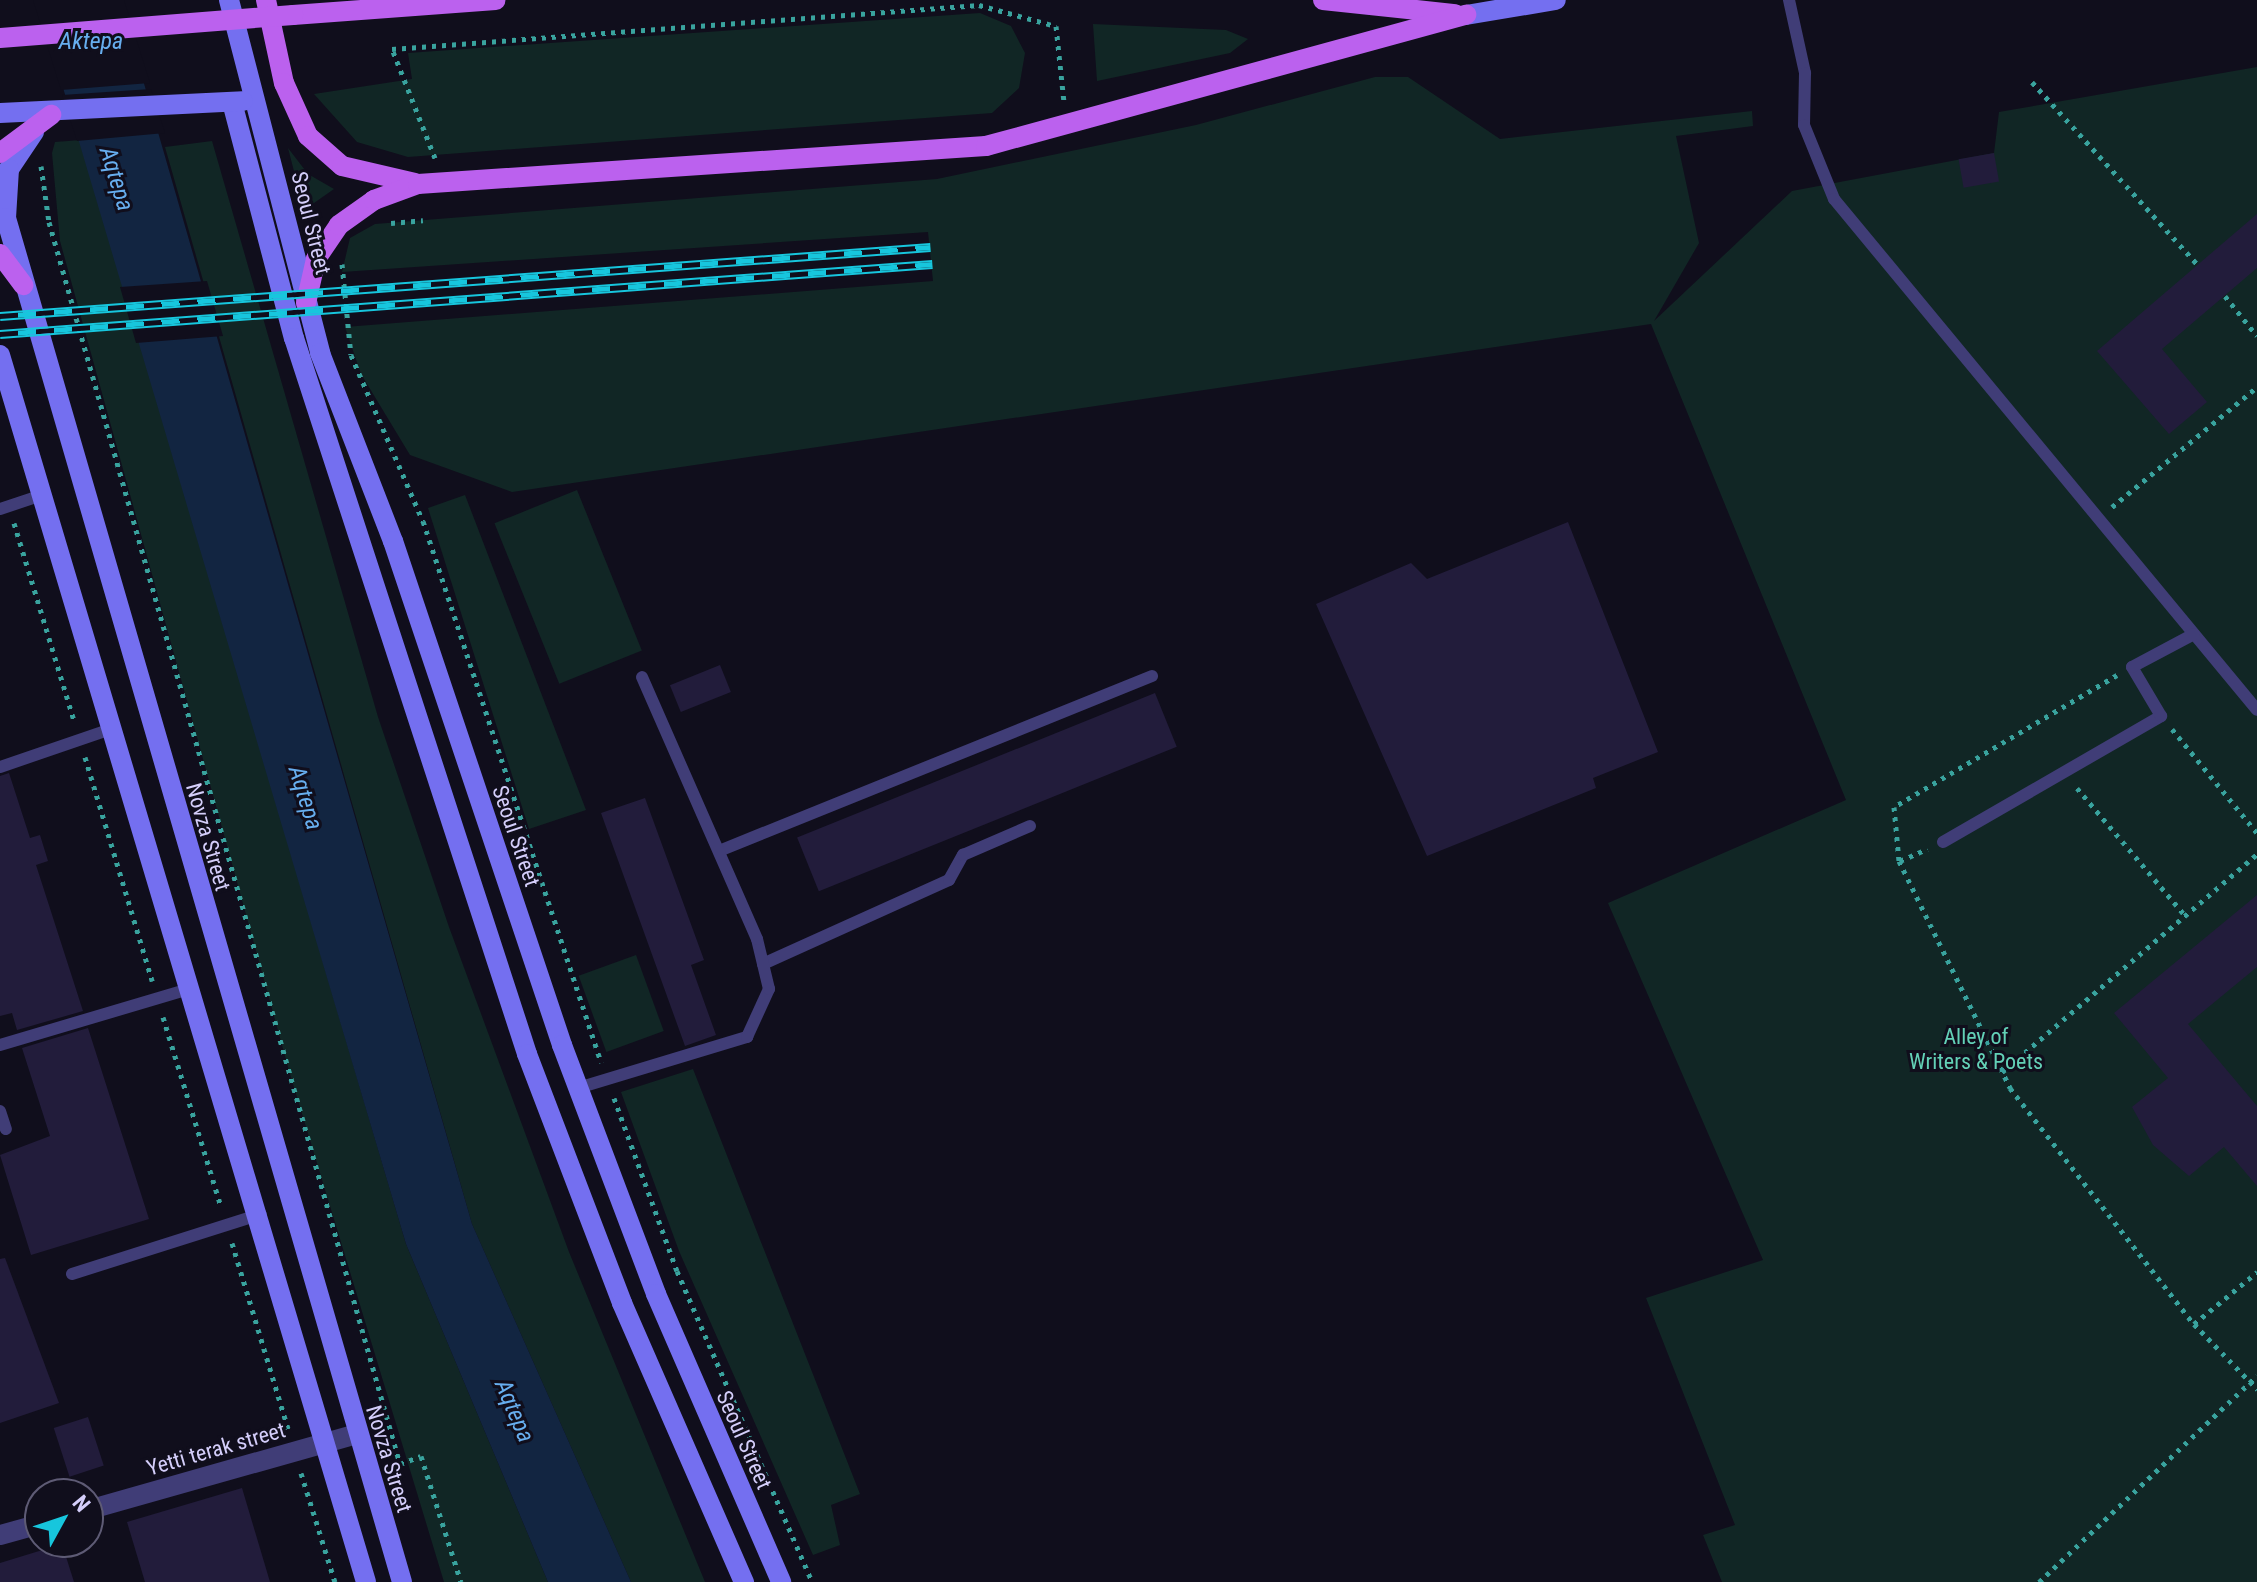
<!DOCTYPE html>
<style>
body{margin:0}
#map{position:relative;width:2257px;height:1582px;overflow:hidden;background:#100e1c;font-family:"Roboto Condensed",sans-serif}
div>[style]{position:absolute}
.green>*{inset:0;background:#112625;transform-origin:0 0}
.water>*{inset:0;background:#122541}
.pier>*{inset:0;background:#100e1c}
.building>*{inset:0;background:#221c3b;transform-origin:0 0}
.path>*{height:5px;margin-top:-2.5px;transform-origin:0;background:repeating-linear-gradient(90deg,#39a39e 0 4px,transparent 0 10px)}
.lane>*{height:12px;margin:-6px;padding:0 6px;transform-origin:6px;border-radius:6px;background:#403d77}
.street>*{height:20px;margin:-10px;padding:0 10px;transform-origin:10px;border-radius:10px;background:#403d77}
.secondary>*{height:20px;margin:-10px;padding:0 10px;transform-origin:10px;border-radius:10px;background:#746ff0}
.primary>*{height:20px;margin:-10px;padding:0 10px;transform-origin:10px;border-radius:10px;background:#bb61ee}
.rail>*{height:9px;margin-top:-4.5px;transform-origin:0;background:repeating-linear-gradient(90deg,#100e1c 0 18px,#17c6dd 0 36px);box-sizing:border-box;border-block:2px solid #17c6dd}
.primary-bridge>*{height:20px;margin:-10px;padding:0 10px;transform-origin:10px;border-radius:10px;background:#bb61ee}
span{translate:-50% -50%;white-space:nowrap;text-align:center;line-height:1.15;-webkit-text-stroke:6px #100e1c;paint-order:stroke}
.street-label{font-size:22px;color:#d4cefa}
.park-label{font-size:22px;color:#63d1b7}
.water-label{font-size:24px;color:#67aeef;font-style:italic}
.north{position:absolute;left:24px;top:1478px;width:80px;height:80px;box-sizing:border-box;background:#100e1c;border:2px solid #5e5b75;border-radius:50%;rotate:50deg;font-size:22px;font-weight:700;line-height:32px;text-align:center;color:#d4cefa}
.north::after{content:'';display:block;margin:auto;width:28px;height:36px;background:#17c6dd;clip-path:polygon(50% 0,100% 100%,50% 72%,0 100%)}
</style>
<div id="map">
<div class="green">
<i style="clip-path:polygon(980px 13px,1011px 26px,1025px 53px,1019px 88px,992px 113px,408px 157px,357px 142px,314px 94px,412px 79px,408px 53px)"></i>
<i style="clip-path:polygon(1093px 24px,1226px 30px,1248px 39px,1230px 53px,1097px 81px)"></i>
<i style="clip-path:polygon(2257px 67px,2257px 1582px,1722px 1582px,1703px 1535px,1735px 1525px,1646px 1298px,1763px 1260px,1608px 903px,1846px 800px,1651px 324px,512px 492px,410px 455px,361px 374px,345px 327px,933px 281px,928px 232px,342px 272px,350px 238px,375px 224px,937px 179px,1196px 125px,1375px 77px,1408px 77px,1500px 139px,1752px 111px,1753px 126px,1676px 136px,1699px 243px,1654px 321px,1792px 191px,1994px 153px,1999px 112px)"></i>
<i style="clip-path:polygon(81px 140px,406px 1244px,548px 1582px,444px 1582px,290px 1074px,60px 241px,52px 153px,55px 142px)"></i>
<i style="clip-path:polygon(212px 141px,378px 717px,449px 927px,569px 1252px,705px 1582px,631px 1582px,472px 1224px,165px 147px)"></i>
<i style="clip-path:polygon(288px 148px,308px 174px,334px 189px,304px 210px)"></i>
<i style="left:577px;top:490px;width:173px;height:89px;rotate:68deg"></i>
<i style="clip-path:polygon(465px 495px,586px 810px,529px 829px,428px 508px)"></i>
<i style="left:636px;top:955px;width:81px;height:61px;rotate:70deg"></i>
<i style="clip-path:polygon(693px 1069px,860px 1494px,831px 1505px,840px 1545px,813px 1555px,679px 1251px,621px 1092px)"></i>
</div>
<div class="water">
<i style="clip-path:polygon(37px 0,120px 0,472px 1224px,631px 1582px,548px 1582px,406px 1244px)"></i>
</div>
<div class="pier">
<i style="clip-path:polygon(33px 0,124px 0,150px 83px,61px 90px)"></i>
<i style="clip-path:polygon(151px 89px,165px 133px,77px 141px,62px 95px)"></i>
<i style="clip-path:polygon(207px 281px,223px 336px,136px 343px,120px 287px)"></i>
</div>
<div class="building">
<i style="left:1994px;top:153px;width:29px;height:36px;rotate:80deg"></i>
<i style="clip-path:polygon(2257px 214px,2257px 268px,2162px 349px,2207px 402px,2169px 434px,2097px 351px)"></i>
<i style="clip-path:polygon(1568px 522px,1658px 752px,1593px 778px,1596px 788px,1427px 856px,1316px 604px,1411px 563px,1427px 579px)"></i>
<i style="left:720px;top:665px;width:29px;height:54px;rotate:68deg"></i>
<i style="left:1155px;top:693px;width:58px;height:386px;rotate:68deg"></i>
<i style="clip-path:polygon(9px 773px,30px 838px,40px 835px,48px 861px,36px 865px,83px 1011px,17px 1030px,12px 1013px,0 1016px,0 776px)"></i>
<i style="clip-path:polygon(645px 798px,704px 960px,691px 965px,716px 1035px,685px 1046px,601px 813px)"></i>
<i style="clip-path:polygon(2257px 895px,2257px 967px,2188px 1024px,2257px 1106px,2257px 1186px,2224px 1147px,2189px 1176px,2153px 1145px,2132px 1107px,2168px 1078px,2114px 1013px)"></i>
<i style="clip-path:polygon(88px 1028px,149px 1219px,31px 1255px,0 1155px,50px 1136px,22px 1048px)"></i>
<i style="clip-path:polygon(5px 1258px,59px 1403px,0 1423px,0 1259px)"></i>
<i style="left:88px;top:1417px;width:51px;height:36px;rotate:72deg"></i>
<i style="clip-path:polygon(242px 1488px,270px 1582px,145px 1582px,127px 1522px)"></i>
<i style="clip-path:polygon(62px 1544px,74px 1582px,0 1582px,0 1563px)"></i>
</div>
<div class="path">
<i style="left:2032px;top:82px;width:247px;rotate:47.8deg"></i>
<i style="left:435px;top:158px;width:117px;rotate:-111.5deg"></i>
<i style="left:392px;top:49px;width:589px;rotate:-4.29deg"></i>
<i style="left:979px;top:5px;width:80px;rotate:15.3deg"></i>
<i style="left:1056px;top:26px;width:76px;rotate:84deg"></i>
<i style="left:41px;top:166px;width:57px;rotate:81.9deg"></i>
<i style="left:49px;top:222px;width:1291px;rotate:74.22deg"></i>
<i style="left:400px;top:1464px;width:22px;rotate:-21deg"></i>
<i style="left:421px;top:1456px;width:132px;rotate:72.4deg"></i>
<i style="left:391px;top:223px;width:32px;rotate:-5deg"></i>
<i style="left:342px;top:264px;width:91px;rotate:84.4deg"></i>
<i style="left:351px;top:355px;width:181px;rotate:66.6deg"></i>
<i style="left:423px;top:521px;width:570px;rotate:71.79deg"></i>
<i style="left:2225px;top:296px;width:51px;rotate:51.3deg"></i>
<i style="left:2112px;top:507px;width:188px;rotate:-39.6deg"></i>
<i style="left:14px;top:523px;width:206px;rotate:73.1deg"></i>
<i style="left:2117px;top:675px;width:259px;rotate:149.4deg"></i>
<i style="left:1894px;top:807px;width:54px;rotate:84.7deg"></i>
<i style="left:1899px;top:861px;width:253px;rotate:63.9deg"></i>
<i style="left:2010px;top:1088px;width:299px;rotate:52.1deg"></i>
<i style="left:2194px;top:1324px;width:91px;rotate:45.9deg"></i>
<i style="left:2172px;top:729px;width:134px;rotate:50.7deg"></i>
<i style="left:85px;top:757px;width:234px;rotate:73.3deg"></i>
<i style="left:2077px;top:788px;width:164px;rotate:49.7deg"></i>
<i style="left:1900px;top:861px;width:30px;rotate:-24deg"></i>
<i style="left:163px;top:1017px;width:199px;rotate:73deg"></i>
<i style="left:2002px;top:1072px;width:335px;rotate:-40.5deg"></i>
<i style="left:614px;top:1098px;width:184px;rotate:70deg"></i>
<i style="left:677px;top:1271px;width:339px;rotate:66.5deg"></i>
<i style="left:232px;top:1243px;width:194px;rotate:73.2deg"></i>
<i style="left:2194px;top:1324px;width:82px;rotate:-39.5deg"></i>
<i style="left:301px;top:1473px;width:114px;rotate:72.7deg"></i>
<i style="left:2039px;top:1582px;width:300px;rotate:-43.4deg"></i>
</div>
<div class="lane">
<i style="left:1789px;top:0;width:75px;rotate:77.6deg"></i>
<i style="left:1805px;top:73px;width:52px;rotate:91.1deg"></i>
<i style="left:1804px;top:125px;width:80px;rotate:67.9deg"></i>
<i style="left:1834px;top:199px;width:663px;rotate:50.38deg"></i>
<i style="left:0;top:509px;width:44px;rotate:-18.4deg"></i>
<i style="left:0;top:767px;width:117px;rotate:-18.9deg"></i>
<i style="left:1943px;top:842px;width:252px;rotate:-30deg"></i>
<i style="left:2161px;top:716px;width:57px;rotate:-120.6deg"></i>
<i style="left:2132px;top:667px;width:70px;rotate:-28deg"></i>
<i style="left:719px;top:851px;width:467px;rotate:-22deg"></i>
<i style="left:763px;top:964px;width:204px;rotate:-24.3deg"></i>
<i style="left:949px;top:880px;width:29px;rotate:-61deg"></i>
<i style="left:963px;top:855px;width:73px;rotate:-23.4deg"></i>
<i style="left:0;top:1045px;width:197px;rotate:-16.5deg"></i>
<i style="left:578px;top:1088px;width:177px;rotate:-16.8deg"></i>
<i style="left:747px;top:1037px;width:53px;rotate:-65.4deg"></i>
<i style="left:769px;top:989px;width:51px;rotate:-103.5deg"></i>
<i style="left:757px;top:939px;width:286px;rotate:-113.7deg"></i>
<i style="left:0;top:1111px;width:19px;rotate:72deg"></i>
<i style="left:72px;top:1274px;width:198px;rotate:-17.6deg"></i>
</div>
<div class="street">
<i style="left:88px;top:1510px;width:279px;rotate:-15.8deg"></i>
<i style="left:0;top:1535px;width:41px;rotate:-15.4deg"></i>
</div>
<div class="secondary">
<i style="left:229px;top:0;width:365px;rotate:75.5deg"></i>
<i style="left:320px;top:353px;width:202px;rotate:68.8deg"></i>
<i style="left:393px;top:541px;width:532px;rotate:71.46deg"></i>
<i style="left:562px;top:1045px;width:266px;rotate:69.3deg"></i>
<i style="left:656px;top:1294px;width:314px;rotate:66.5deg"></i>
<i style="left:1466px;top:15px;width:91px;rotate:-9.5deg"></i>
<i style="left:233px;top:106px;width:240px;rotate:75.3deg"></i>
<i style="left:294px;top:338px;width:753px;rotate:71.97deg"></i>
<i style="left:527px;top:1054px;width:267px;rotate:69.1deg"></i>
<i style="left:622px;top:1303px;width:305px;rotate:66.4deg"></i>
<i style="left:0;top:113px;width:243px;rotate:-2.8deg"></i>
<i style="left:34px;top:132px;width:45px;rotate:124deg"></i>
<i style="left:9px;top:169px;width:49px;rotate:93.5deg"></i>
<i style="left:6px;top:218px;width:1420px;rotate:73.81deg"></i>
<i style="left:0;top:355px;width:1280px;rotate:73.39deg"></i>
</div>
<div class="primary">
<i style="left:266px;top:0;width:85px;rotate:77.8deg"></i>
<i style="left:284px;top:83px;width:58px;rotate:65.6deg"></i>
<i style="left:308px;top:136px;width:45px;rotate:41.4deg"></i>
<i style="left:342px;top:166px;width:75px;rotate:13.1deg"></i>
<i style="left:1323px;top:0;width:133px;rotate:6.1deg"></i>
<i style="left:293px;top:15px;width:203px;rotate:-4.2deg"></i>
<i style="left:0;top:153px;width:64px;rotate:-36.7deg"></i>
<i style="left:0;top:254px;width:39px;rotate:53deg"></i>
<i style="left:306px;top:303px;width:45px;rotate:-77.2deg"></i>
<i style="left:316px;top:259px;width:41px;rotate:-55.9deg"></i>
<i style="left:339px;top:225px;width:43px;rotate:-35.5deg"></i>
<i style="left:374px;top:200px;width:47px;rotate:-20deg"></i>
<i style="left:418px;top:184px;width:569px;rotate:-3.83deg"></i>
<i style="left:986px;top:146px;width:498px;rotate:-15.3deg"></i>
</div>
<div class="rail">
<i style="left:0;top:316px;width:933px;rotate:-4.24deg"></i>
<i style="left:0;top:334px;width:935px;rotate:-4.3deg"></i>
</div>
<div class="primary-bridge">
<i style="left:0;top:38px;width:294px;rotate:-4.5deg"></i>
</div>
<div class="street-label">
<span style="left:311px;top:223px;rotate:76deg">Seoul Street</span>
<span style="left:516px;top:836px;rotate:71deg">Seoul Street</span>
<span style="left:208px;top:837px;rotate:74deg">Novza Street</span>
<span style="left:744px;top:1440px;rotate:66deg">Seoul Street</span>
<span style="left:216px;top:1449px;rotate:-16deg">Yetti terak street</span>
<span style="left:389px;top:1459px;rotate:73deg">Novza Street</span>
</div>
<div class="park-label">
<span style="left:1976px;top:1049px">Alley of<br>Writers &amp; Poets</span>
</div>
<div class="water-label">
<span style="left:91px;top:42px">Aktepa</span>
<span style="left:116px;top:179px;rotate:73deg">Aqtepa</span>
<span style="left:305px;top:798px;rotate:73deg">Aqtepa</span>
<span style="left:514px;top:1411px;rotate:67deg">Aqtepa</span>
</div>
<div class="north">N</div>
</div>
